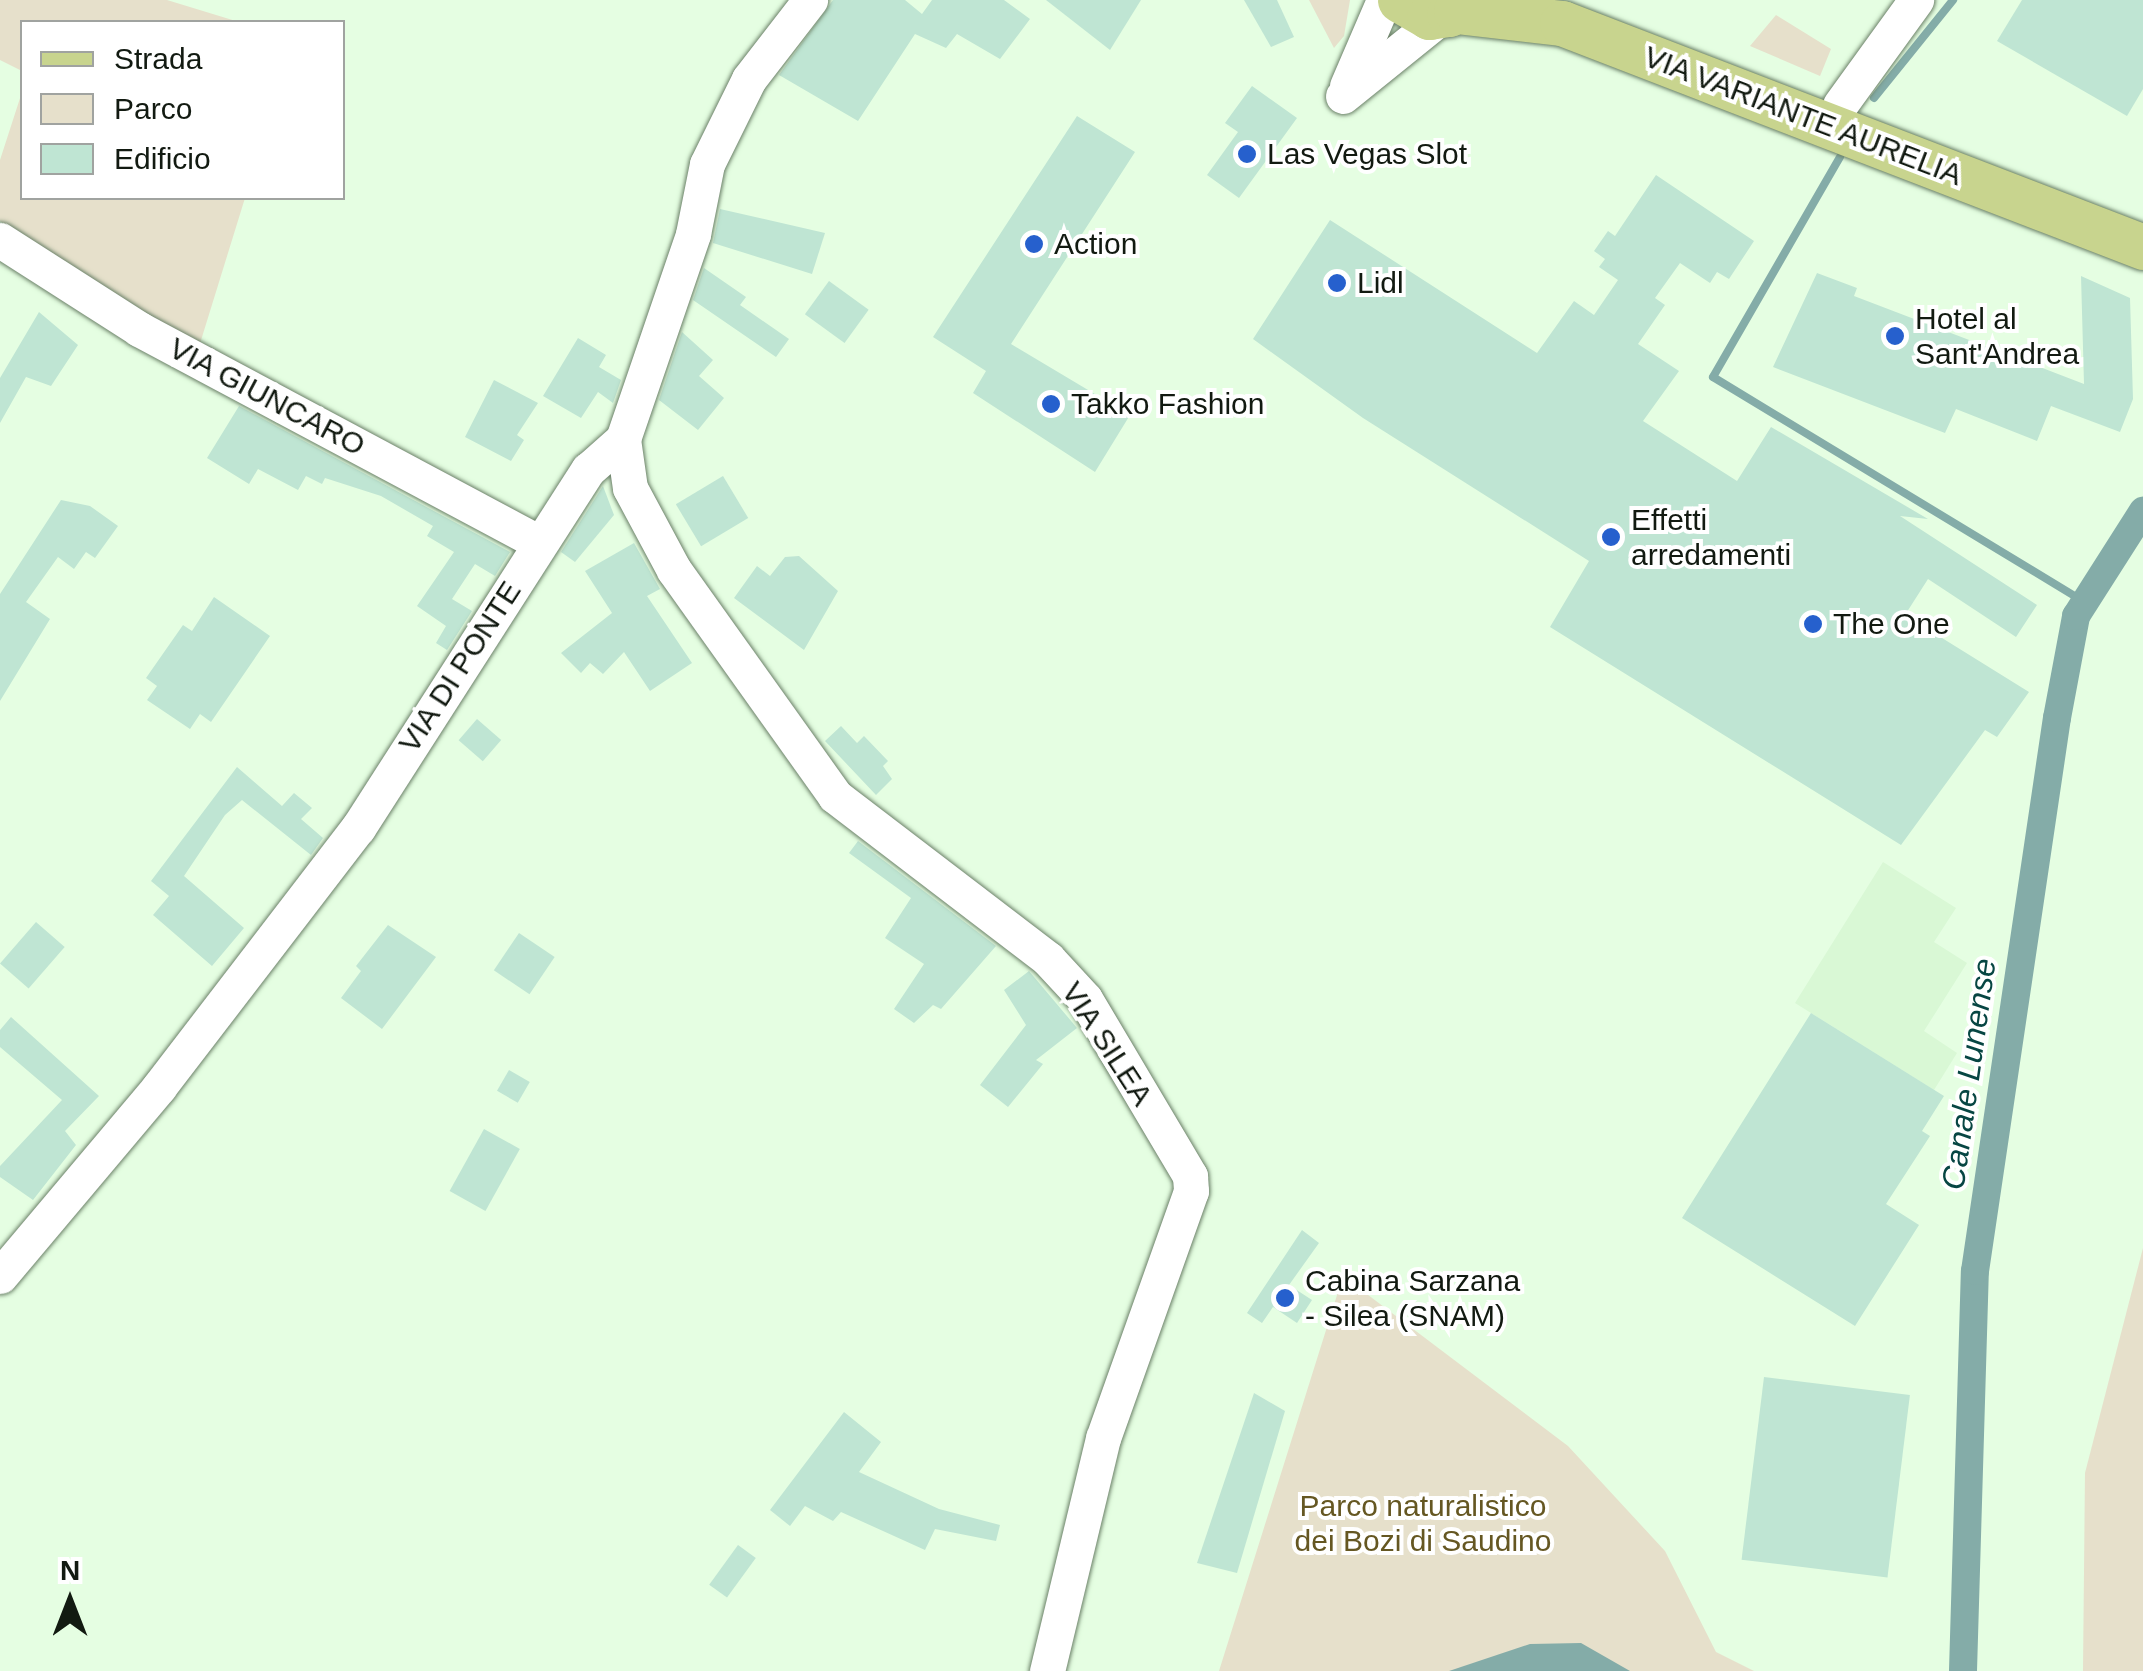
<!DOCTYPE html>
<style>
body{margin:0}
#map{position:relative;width:2143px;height:1671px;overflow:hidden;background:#e5fee2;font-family:Helvetica,sans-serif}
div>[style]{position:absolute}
.built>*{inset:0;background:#d9f8d5}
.green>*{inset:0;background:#e6e0cb}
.water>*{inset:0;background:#84aca8}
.stream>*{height:8px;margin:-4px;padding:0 4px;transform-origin:4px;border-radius:4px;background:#84aca8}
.canal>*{height:28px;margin:-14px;padding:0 14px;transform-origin:14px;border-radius:14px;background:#84aca8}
.building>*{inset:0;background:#bfe5d3;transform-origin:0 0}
.roads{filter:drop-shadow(0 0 2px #6a8067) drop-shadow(0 0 2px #6a8067)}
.minor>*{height:35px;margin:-17.5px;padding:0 17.5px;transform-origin:17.5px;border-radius:17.5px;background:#fff}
.major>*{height:45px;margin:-22.5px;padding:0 22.5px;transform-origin:22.5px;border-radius:22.5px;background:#c8d48e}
.dots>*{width:28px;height:28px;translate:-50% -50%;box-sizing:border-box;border:5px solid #fff;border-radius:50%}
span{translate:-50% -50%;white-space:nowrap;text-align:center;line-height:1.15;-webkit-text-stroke:8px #fff;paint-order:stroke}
.street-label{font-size:30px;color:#121a11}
.poi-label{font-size:30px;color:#121a11}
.left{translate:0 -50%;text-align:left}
.park-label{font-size:30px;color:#655722}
.water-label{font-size:32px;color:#074643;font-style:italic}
.legend{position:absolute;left:20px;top:20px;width:325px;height:180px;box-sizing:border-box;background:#fff;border:2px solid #a0a3a0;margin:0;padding:12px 18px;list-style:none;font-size:30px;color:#121a11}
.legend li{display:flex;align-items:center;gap:20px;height:50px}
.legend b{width:50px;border:2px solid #a0a3a0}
.north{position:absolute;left:20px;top:1551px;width:100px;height:100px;-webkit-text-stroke:8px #fff;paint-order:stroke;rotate:0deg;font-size:28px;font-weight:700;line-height:40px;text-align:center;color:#121a11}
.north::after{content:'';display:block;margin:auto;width:35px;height:45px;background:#121a11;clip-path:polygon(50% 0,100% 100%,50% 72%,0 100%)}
</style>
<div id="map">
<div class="built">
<i style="clip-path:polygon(1883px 862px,1956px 908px,1934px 942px,1967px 963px,1924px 1031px,1957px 1053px,1934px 1090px,1795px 1003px)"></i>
</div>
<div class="green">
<i style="clip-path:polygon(0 0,167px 0,239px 22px,22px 22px,22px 71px,0 60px)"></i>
<i style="clip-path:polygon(1309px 0,1350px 0,1344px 36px,1334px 48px)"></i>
<i style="clip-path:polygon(1776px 15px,1831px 49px,1820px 76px,1750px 46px)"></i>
<i style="clip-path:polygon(22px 92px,22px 198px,245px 198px,198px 350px,0 221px,0 160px)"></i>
<i style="clip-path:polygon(2143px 1248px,2143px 1671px,2083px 1671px,2085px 1473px)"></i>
<i style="clip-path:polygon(1343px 1276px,1568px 1446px,1665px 1551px,1716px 1652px,1754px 1671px,1219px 1671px)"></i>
</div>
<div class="water">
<i style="clip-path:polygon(1581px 1643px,1630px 1671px,1449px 1671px,1530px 1644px)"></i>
</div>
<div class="stream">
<i style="left:1874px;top:98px;width:126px;rotate:-51.1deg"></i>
<i style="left:1840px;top:157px;width:254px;rotate:120deg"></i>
<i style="left:1713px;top:377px;width:435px;rotate:31.2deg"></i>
</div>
<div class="canal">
<i style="left:1963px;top:1671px;width:400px;rotate:-88.3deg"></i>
<i style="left:1975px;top:1271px;width:559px;rotate:-81.57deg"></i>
<i style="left:2057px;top:718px;width:104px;rotate:-79.4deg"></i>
<i style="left:2076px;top:616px;width:125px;rotate:-57.5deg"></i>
</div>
<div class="building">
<i style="clip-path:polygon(833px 0,905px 0,922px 14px,932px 0,1004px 0,1030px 19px,1000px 59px,957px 34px,946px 48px,915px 34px,858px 121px,779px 75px)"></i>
<i style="clip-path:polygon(1046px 0,1141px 0,1110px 50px)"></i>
<i style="clip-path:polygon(1244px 0,1277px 0,1294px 37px,1271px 47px)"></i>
<i style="clip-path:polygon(2022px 0,2143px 0,2143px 89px,2127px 116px,1997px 41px)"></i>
<i style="clip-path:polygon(1252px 86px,1297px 118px,1239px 198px,1207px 175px,1238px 132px,1225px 123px)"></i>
<i style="clip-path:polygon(1077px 116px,1135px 152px,1011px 344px,1130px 415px,1095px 472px,973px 393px,986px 371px,933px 337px)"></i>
<i style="clip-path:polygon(1656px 175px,1754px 241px,1729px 279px,1717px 272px,1710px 283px,1680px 263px,1655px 298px,1665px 305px,1638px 344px,1679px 371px,1643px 421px,1737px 481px,1771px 427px,1928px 519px,1900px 516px,2037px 605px,2016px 637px,1928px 579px,1905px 615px,2029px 692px,1997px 737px,1985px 730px,1901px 845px,1550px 627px,1589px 561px,1363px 418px,1253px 339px,1330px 220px,1537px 353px,1574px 301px,1594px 315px,1618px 280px,1599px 267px,1605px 259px,1594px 251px,1608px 231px,1615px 236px)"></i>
<i style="clip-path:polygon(720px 209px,825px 233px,812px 274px,713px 243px)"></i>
<i style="clip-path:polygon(704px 268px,746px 297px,740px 305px,789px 339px,776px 357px,693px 300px)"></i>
<i style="clip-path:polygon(1817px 273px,1857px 288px,1854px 296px,2084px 384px,2081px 276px,2130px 298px,2133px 399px,2120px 432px,2051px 406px,2037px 441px,1956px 409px,1945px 433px,1773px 367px)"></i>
<i style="left:829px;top:281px;width:49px;height:41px;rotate:36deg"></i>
<i style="clip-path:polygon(39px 312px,78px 345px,51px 386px,26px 377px,0 423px,0 378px)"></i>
<i style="clip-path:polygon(682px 332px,713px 360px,699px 376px,724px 398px,698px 430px,659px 400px)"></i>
<i style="clip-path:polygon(578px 338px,606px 355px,599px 367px,621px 380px,613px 403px,598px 392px,581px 418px,543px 396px)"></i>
<i style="clip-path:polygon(494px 380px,538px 403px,517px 435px,524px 440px,511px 461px,465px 437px)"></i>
<i style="clip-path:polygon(239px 406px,510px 552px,495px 576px,475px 564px,452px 599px,472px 611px,447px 650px,436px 643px,446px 626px,417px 606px,454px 552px,427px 536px,433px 526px,381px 496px,325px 478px,322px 484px,306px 476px,298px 490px,258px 469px,249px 484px,207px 458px)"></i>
<i style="left:723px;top:476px;width:49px;height:55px;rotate:59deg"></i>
<i style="clip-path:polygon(603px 486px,614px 515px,575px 562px,561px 552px)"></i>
<i style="clip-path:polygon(61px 500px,90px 506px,118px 526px,95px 558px,86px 552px,74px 569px,58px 557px,26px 602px,50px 619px,0 701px,0 594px)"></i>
<i style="clip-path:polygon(634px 543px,660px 589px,647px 596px,692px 663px,650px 691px,624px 652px,603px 674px,590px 663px,581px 673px,561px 653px,612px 613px,585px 571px)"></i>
<i style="clip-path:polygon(799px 556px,838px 591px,804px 650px,734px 598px,757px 566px,770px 576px,785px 557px)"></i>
<i style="clip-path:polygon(214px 597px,270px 636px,211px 722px,200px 714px,190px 729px,147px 700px,157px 686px,146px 678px,183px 625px,192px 631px)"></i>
<i style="left:477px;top:719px;width:32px;height:28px;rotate:41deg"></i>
<i style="clip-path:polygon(841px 726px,857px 743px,864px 736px,888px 761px,883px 766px,892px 779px,876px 795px,825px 741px)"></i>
<i style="clip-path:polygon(237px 767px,282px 806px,294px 793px,312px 808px,301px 819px,323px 838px,311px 855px,242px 800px,225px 815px,184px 876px,244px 928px,212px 966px,153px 915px,169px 896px,151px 881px)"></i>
<i style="clip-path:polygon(858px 841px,996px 946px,941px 1009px,933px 1005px,914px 1023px,894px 1009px,924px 964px,885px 938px,911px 898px,849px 853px)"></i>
<i style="left:36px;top:922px;width:38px;height:55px;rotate:41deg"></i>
<i style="clip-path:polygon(388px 925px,436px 957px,382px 1029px,341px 998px,361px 971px,356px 966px)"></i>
<i style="left:519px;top:933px;width:43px;height:45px;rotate:34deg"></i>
<i style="clip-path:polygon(1029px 971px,1077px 1028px,1036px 1060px,1043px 1064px,1008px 1107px,980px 1085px,1026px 1025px,1004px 990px)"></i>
<i style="clip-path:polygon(1811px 1013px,1944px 1096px,1922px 1131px,1930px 1136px,1886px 1204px,1919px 1225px,1855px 1326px,1682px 1218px)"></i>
<i style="clip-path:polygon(11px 1017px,99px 1096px,65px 1131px,76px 1145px,33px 1200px,0 1177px,0 1166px,62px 1100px,0 1047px,0 1030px)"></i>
<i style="left:509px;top:1070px;width:24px;height:24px;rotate:30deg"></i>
<i style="left:484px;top:1129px;width:41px;height:71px;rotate:29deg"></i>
<i style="clip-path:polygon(1302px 1230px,1319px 1243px,1289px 1285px,1312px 1300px,1297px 1323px,1273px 1307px,1262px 1323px,1247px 1313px)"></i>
<i style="left:1764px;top:1377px;width:147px;height:184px;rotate:7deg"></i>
<i style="clip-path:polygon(1254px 1393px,1285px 1411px,1237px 1573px,1197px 1563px)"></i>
<i style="clip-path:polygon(844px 1412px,881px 1442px,859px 1472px,939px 1509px,1000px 1525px,996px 1541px,935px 1529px,925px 1550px,841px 1512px,833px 1521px,805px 1506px,790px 1526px,770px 1510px)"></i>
<i style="left:738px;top:1545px;width:22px;height:49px;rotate:36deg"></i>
</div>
<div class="roads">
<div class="minor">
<i style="left:1347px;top:86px;width:94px;rotate:-66.7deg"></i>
<i style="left:1343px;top:96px;width:127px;rotate:-38.9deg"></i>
<i style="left:1840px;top:105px;width:130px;rotate:-54.1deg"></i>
<i style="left:0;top:240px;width:165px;rotate:32.6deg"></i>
<i style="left:139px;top:329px;width:454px;rotate:28.1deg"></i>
<i style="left:623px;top:439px;width:49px;rotate:81.9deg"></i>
<i style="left:630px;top:488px;width:93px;rotate:61.8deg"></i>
<i style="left:674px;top:570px;width:277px;rotate:54.5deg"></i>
<i style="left:835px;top:796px;width:268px;rotate:37.4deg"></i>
<i style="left:1048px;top:959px;width:54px;rotate:47.2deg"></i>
<i style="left:1085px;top:999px;width:206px;rotate:59.3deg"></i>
<i style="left:1190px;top:1176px;width:15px;rotate:86deg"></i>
<i style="left:1191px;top:1191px;width:262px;rotate:109.6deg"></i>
<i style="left:1103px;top:1438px;width:240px;rotate:103.5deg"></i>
<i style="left:0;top:1276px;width:247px;rotate:-49.9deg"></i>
<i style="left:159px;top:1087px;width:327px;rotate:-52.5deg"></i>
<i style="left:358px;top:828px;width:426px;rotate:-57.3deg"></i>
<i style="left:588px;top:470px;width:47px;rotate:-41.5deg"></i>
<i style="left:623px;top:439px;width:217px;rotate:-71.1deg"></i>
<i style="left:693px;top:234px;width:71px;rotate:-78.7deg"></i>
<i style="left:707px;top:164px;width:95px;rotate:-63.7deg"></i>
<i style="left:749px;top:79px;width:100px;rotate:-52.3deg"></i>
</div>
<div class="major">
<i style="left:1400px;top:0;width:34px;rotate:30deg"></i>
<i style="left:1429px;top:17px;width:20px;rotate:-9deg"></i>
<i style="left:1449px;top:14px;width:24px;rotate:-35deg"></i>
<i style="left:1456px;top:11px;width:107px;rotate:6.5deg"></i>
<i style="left:1562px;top:23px;width:623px;rotate:21.08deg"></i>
</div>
</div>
<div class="dots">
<i style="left:1247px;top:154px;background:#2660cd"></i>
<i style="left:1034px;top:244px;background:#2660cd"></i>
<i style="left:1337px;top:283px;background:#2660cd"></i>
<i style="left:1895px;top:336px;background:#2660cd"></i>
<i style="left:1051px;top:404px;background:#2660cd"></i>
<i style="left:1611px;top:537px;background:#2660cd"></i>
<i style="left:1813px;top:624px;background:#2660cd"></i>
<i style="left:1285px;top:1298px;background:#2660cd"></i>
</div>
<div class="street-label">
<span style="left:1803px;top:116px;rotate:21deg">VIA VARIANTE AURELIA</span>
<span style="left:267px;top:397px;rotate:28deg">VIA GIUNCARO</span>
<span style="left:460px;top:667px;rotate:-57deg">VIA DI PONTE</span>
<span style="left:1107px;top:1044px;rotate:57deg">VIA SILEA</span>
</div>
<div class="poi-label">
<span class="left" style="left:1267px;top:154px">Las Vegas Slot</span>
<span class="left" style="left:1054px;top:244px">Action</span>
<span class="left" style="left:1357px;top:283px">Lidl</span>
<span class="left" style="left:1915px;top:336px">Hotel al<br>Sant'Andrea</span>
<span class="left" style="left:1071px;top:404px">Takko Fashion</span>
<span class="left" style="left:1631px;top:537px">Effetti<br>arredamenti</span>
<span class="left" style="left:1833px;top:624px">The One</span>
<span class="left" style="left:1305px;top:1298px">Cabina Sarzana<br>- Silea (SNAM)</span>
</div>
<div class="park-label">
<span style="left:1423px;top:1523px">Parco naturalistico<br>dei Bozi di Saudino</span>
</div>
<div class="water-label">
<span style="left:1969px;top:1074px;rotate:-82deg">Canale Lunense</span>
</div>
<ul class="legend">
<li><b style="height:12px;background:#c8d48e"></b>Strada</li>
<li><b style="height:28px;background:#e6e0cb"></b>Parco</li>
<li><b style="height:28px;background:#bfe5d3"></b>Edificio</li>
</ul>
<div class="north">N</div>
</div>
